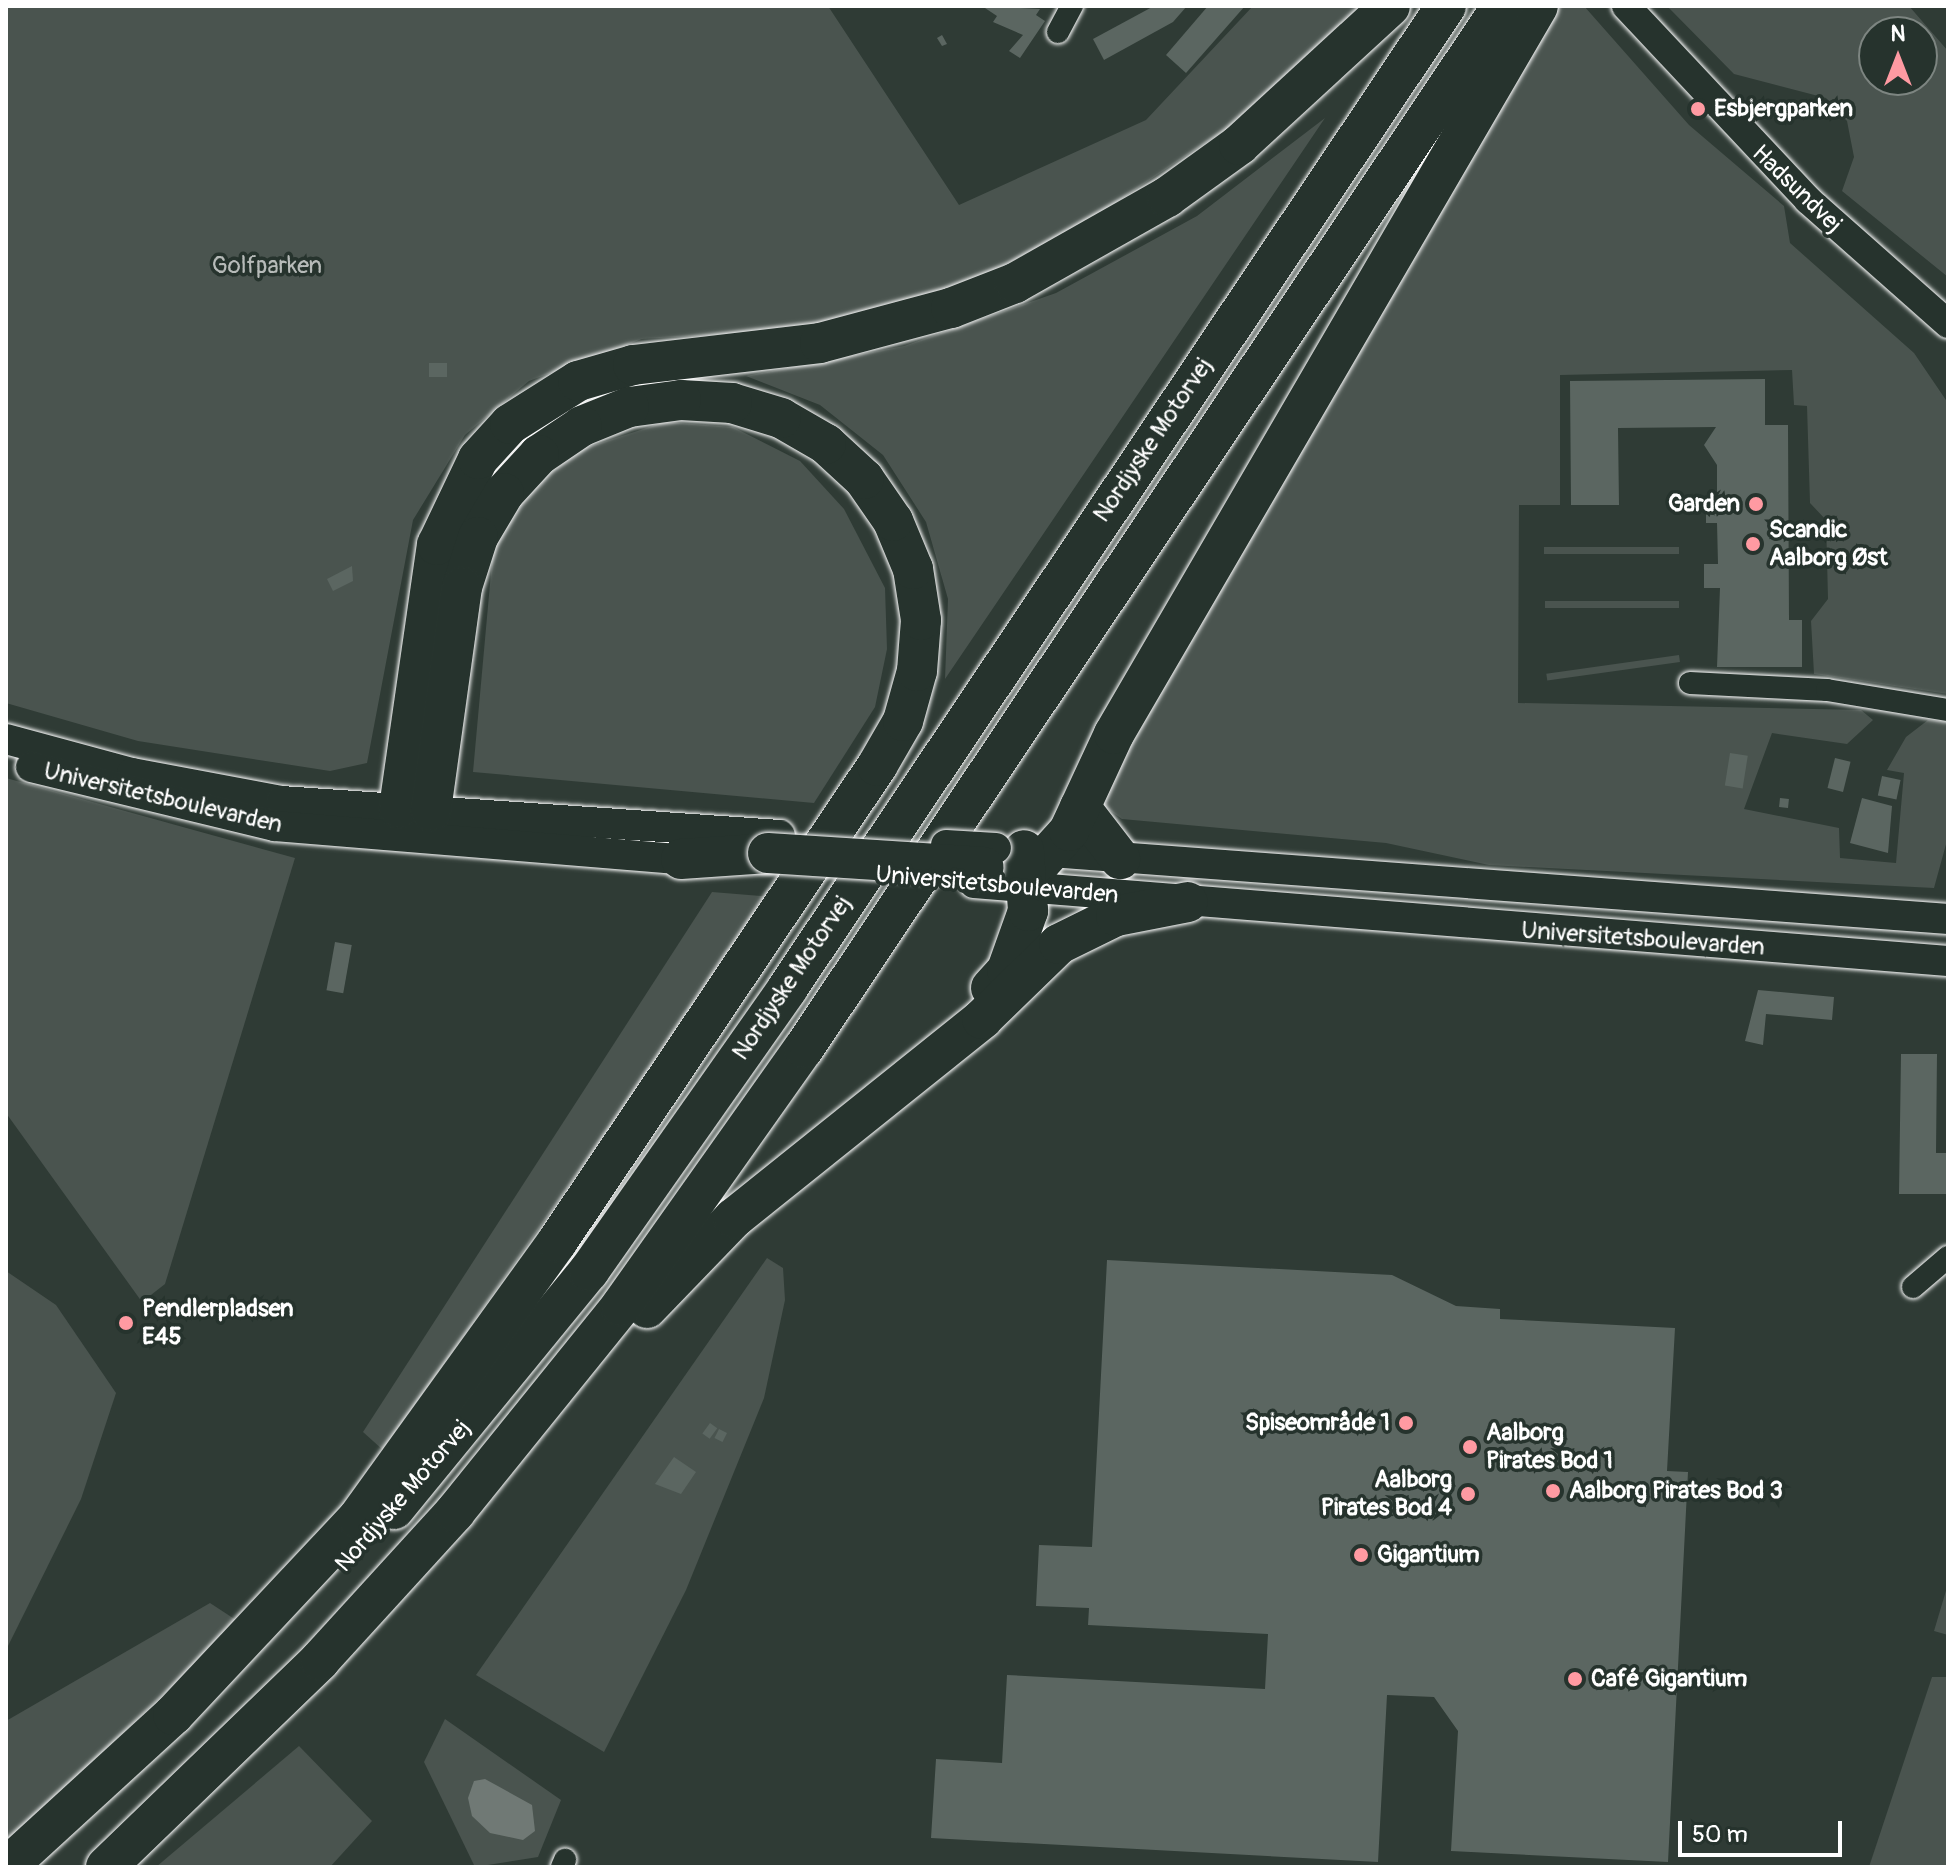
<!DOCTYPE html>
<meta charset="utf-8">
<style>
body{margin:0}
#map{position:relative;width:1954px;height:1873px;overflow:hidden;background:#2f3b35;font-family:Pangolin,sans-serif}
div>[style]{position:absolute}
.green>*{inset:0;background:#4a544f;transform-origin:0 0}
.water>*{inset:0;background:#707975}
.building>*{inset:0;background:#5b6661;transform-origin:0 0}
.roads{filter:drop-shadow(0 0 2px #fff) drop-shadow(0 0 2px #fff)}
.minor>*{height:22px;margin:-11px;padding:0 11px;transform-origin:11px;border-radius:11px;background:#26332d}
.tertiary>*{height:28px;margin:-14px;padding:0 14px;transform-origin:14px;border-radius:14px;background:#26332d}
.secondary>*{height:30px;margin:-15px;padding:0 15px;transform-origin:15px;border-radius:15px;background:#26332d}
.motorway>*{height:40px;margin:-20px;padding:0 20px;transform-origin:20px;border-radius:20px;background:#26332d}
.bridges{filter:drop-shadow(0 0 2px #fff) drop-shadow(0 0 2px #fff)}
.secondary-bridge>*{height:30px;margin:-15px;padding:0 15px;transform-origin:15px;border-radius:15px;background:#26332d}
.motorway-bridge>*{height:40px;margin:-20px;padding:0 20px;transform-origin:20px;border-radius:20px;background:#26332d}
.dots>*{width:22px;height:22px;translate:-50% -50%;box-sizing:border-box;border:4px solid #26332d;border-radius:50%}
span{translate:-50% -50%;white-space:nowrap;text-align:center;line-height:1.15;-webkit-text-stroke:7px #26332d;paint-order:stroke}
.poi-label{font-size:24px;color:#fff;font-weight:700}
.left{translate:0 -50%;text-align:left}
.right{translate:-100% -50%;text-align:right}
.street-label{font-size:24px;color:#fff}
.park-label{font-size:24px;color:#b7bbb9}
.frame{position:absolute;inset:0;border:8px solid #fff;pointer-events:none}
.north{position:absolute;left:1858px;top:16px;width:80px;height:80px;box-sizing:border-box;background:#26332d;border:2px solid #7d8581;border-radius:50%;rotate:0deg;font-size:22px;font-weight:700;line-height:32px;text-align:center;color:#fff}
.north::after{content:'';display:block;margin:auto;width:28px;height:36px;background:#ff9aa2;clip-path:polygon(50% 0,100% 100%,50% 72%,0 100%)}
.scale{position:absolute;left:1678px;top:1821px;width:164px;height:36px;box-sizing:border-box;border:4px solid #fff;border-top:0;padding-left:10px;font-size:24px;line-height:28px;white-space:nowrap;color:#fff;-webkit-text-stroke:6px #26332d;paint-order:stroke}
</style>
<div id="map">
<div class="green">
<i style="clip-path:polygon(6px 6px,828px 6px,959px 205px,1146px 120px,1253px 6px,1360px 6px,1235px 123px,1085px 223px,971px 282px,801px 330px,642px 339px,529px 381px,465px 435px,413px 520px,367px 763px,330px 771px,138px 741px,6px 703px)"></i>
<i style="clip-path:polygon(1551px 6px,1584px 6px,1689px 125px,1784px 206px,1790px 243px,1914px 353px,1948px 403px,1948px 694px,1814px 674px,1811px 621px,1828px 599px,1826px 520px,1810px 503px,1807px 406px,1794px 405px,1792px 370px,1560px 375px,1560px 505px,1519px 505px,1518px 703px,1861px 710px,1873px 720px,1847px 744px,1772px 733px,1744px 809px,1839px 828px,1840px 858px,1896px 863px,1904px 773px,1887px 770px,1906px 737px,1928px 720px,1948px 722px,1948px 837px,1934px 888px,1489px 865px,1386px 843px,1122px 819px,1105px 807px,1108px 786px)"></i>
<i style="clip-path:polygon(evenodd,1667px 6px,1909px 6px,1948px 51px,1948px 277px,1842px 191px,1854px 157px,1847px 121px,1826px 98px,1734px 74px,1667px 6px,1874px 32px,1922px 32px,1922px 80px,1874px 80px,1874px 32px)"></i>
<i style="clip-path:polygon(1325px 118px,945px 679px,948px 599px,926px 522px,883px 455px,820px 405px,746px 376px,904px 346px,1056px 293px,1197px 216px)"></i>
<i style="clip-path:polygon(665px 422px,733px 427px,800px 461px,844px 509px,885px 588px,887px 649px,875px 707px,814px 803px,473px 772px,493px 551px,527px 491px,582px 449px)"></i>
<i style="left:1679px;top:547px;width:7px;height:135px;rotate:90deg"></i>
<i style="left:1545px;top:601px;width:134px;height:7px"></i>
<i style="left:1679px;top:655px;width:7px;height:134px;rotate:82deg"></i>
<i style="clip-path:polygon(6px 778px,295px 858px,165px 1284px,142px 1302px,6px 1113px)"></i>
<i style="clip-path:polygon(712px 892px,772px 897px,383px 1450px,363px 1432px)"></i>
<i style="clip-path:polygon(767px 1258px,783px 1268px,785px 1300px,764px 1398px,686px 1590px,604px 1752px,476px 1675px)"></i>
<i style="clip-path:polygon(6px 1271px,56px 1305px,116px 1393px,81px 1499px,6px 1650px)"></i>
<i style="clip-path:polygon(1948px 1584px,1948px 1635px,1934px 1631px)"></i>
<i style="clip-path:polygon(210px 1603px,239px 1622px,6px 1844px,6px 1721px)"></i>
<i style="clip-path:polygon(1932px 1677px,1948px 1677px,1948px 1867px,1869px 1867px)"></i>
<i style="clip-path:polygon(445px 1719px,561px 1800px,538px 1857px,475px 1867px,424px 1762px)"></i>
<i style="clip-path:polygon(299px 1746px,372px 1821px,330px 1867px,156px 1867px)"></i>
</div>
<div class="water">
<i style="clip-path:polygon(485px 1779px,532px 1805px,535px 1831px,523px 1840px,490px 1833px,472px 1816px,468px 1798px,474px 1781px)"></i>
</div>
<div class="building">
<i style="clip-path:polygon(982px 6px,1040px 9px,1036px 15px,1045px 21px,1020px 58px,1009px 51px,1023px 35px,993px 22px,997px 16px)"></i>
<i style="clip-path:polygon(1154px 6px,1187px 6px,1173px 22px,1104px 60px,1093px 39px)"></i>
<i style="clip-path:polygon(1208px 6px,1245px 6px,1186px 73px,1166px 55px)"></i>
<i style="clip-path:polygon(942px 35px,947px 44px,942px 46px,937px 38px)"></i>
<i style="left:429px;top:363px;width:18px;height:14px"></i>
<i style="clip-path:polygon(1765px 379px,1765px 425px,1788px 425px,1789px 620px,1802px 620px,1802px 667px,1717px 667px,1720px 588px,1704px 588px,1704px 564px,1718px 564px,1717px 523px,1706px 523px,1706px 497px,1717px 497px,1717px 465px,1704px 445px,1716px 427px,1618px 428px,1619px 505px,1571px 505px,1570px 381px)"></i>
<i style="clip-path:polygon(352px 566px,353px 581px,333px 591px,327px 579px)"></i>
<i style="left:1730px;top:753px;width:18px;height:33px;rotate:9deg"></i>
<i style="left:1835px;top:758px;width:16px;height:31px;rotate:14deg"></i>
<i style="left:1882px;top:776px;width:19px;height:20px;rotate:12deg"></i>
<i style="left:1780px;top:798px;width:9px;height:9px;rotate:6deg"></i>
<i style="clip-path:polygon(1862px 798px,1892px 806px,1888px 853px,1850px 843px)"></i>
<i style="left:335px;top:942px;width:17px;height:49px;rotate:10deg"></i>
<i style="clip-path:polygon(1758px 990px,1834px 997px,1832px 1020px,1766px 1014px,1763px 1045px,1745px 1041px)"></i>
<i style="clip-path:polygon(1901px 1054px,1937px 1054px,1936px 1153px,1948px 1153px,1948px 1194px,1899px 1194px)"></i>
<i style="clip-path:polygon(1107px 1260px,1392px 1275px,1456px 1306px,1500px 1309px,1500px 1319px,1675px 1328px,1667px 1471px,1688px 1472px,1668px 1862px,1451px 1851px,1458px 1731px,1434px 1697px,1387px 1695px,1378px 1862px,931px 1838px,936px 1759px,1002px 1763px,1007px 1675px,1265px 1689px,1268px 1634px,1088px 1625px,1089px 1608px,1036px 1606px,1039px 1545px,1092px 1547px)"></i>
<i style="left:710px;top:1423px;width:9px;height:13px;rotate:36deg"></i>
<i style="left:719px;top:1429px;width:9px;height:10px;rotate:27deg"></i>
<i style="clip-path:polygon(674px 1457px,696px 1472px,681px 1494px,655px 1484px)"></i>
</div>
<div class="roads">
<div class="minor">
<i style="left:1058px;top:32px;width:30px;rotate:-62deg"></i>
<i style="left:1690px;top:683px;width:137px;rotate:2.9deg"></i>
<i style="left:1827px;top:690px;width:123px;rotate:9.4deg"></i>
<i style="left:1913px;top:1287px;width:46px;rotate:-40.6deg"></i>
<i style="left:562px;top:1867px;width:8px;rotate:-67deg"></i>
</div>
<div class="tertiary">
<i style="left:1626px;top:6px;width:266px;rotate:46.8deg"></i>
<i style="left:1808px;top:200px;width:187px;rotate:41.5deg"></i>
</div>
<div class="secondary">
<i style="left:6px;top:739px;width:131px;rotate:15.1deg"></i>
<i style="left:132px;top:773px;width:152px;rotate:10.6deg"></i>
<i style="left:281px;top:801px;width:500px;rotate:3.9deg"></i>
<i style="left:31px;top:767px;width:251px;rotate:13.6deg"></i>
<i style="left:275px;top:826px;width:428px;rotate:4.7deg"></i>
<i style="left:1037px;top:851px;width:914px;rotate:4.27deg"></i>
<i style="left:974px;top:883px;width:977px;rotate:4.58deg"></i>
</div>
<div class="motorway">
<i style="left:1080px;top:807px;width:66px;rotate:52.4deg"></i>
<i style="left:399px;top:808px;width:266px;rotate:-81.8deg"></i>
<i style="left:437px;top:545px;width:95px;rotate:-64.5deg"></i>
<i style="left:478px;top:459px;width:47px;rotate:-47.6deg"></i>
<i style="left:510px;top:424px;width:80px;rotate:-32.3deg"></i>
<i style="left:578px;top:381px;width:57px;rotate:-16.2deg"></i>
<i style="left:633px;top:365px;width:188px;rotate:-6.7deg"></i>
<i style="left:820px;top:343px;width:136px;rotate:-15deg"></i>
<i style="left:951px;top:308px;width:69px;rotate:-21.3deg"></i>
<i style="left:1015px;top:283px;width:175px;rotate:-29.5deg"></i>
<i style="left:1167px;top:197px;width:89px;rotate:-35.8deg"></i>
<i style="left:1239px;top:145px;width:205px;rotate:-42.6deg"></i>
<i style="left:681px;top:859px;width:87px;rotate:-3.9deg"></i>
<i style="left:984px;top:867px;width:57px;rotate:-5deg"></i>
<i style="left:1041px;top:862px;width:42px;rotate:-47.9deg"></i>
<i style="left:1069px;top:831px;width:107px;rotate:-65.1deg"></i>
<i style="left:1114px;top:734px;width:842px;rotate:-59.78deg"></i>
<i style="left:991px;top:988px;width:24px;rotate:-48deg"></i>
<i style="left:1007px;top:970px;width:63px;rotate:-70.4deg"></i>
<i style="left:1028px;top:911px;width:61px;rotate:-93.8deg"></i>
<i style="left:647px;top:1308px;width:125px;rotate:-46deg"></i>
<i style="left:734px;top:1218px;width:318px;rotate:-38.7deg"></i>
<i style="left:982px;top:1019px;width:107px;rotate:-44.2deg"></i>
<i style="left:1059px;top:944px;width:64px;rotate:-26.2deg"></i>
<i style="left:1116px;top:916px;width:73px;rotate:-11deg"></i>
<i style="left:394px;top:1509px;width:308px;rotate:-50.7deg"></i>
<i style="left:589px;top:1271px;width:345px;rotate:-54.9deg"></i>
<i style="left:787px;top:989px;width:1183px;rotate:-56.16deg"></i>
<i style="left:7px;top:1867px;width:225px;rotate:-42.5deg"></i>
<i style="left:173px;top:1715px;width:270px;rotate:-46.8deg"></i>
<i style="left:358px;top:1518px;width:340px;rotate:-54.2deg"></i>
<i style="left:557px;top:1242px;width:574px;rotate:-56.09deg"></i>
<i style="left:877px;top:766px;width:52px;rotate:-60deg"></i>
<i style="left:903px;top:721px;width:52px;rotate:-74.4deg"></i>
<i style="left:917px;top:671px;width:51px;rotate:-85.5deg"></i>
<i style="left:921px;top:620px;width:52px;rotate:-98.9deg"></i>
<i style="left:913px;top:569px;width:52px;rotate:-112.6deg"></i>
<i style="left:893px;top:521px;width:51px;rotate:-124.6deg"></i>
<i style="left:864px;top:479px;width:52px;rotate:-137.4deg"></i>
<i style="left:826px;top:444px;width:52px;rotate:-150deg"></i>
<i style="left:781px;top:418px;width:51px;rotate:-163deg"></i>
<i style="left:732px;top:403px;width:51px;rotate:-176.6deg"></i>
<i style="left:681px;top:400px;width:52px;rotate:172.3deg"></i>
<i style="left:629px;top:407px;width:51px;rotate:158deg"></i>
<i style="left:582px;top:426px;width:52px;rotate:146deg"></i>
<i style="left:539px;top:455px;width:52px;rotate:132.6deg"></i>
<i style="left:504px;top:493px;width:51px;rotate:120.6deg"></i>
<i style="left:478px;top:537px;width:52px;rotate:107.7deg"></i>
<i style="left:462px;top:587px;width:226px;rotate:97.9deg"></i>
<i style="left:106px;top:1867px;width:298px;rotate:-44deg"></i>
<i style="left:320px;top:1660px;width:200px;rotate:-47.6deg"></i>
<i style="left:455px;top:1512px;width:265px;rotate:-51.1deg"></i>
<i style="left:621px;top:1306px;width:316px;rotate:-54.7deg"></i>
<i style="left:804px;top:1048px;width:1254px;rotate:-56.18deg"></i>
</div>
</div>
<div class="bridges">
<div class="secondary-bridge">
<i style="left:946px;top:845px;width:50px;rotate:3.4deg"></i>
</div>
<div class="motorway-bridge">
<i style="left:768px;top:853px;width:216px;rotate:3.7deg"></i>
</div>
</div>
<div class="dots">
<i style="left:1698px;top:109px;background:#ff9aa2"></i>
<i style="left:1756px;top:504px;background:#ff9aa2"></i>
<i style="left:1753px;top:544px;background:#ff9aa2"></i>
<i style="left:126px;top:1323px;background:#ff9aa2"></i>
<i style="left:1406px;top:1423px;background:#ff9aa2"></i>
<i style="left:1470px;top:1447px;background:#ff9aa2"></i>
<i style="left:1553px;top:1491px;background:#ff9aa2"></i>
<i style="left:1468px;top:1494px;background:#ff9aa2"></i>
<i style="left:1361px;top:1555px;background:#ff9aa2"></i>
<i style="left:1575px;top:1679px;background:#ff9aa2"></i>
</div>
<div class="poi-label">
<span class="left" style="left:1714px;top:109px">Esbjergparken</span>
<span class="right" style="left:1740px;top:504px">Garden</span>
<span class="left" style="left:1769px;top:544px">Scandic<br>Aalborg Øst</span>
<span class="left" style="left:142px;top:1323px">Pendlerpladsen<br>E45</span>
<span class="right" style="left:1390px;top:1423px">Spiseområde 1</span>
<span class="left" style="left:1486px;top:1447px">Aalborg<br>Pirates Bod 1</span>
<span class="right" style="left:1452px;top:1494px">Aalborg<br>Pirates Bod 4</span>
<span class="left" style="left:1569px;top:1491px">Aalborg Pirates Bod 3</span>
<span class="left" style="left:1377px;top:1555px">Gigantium</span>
<span class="left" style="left:1591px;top:1679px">Café Gigantium</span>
</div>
<div class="street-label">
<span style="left:1797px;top:189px;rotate:44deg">Hadsundvej</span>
<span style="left:1153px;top:440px;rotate:-56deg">Nordjyske Motorvej</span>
<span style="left:163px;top:798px;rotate:13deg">Universitetsboulevarden</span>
<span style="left:997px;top:885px;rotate:5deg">Universitetsboulevarden</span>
<span style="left:1643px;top:939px;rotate:4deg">Universitetsboulevarden</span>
<span style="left:792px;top:978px;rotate:-56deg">Nordjyske Motorvej</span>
<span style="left:403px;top:1496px;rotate:-49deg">Nordjyske Motorvej</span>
</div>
<div class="park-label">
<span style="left:267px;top:266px">Golfparken</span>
</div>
<div class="frame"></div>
<div class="north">N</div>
<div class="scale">50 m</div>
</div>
